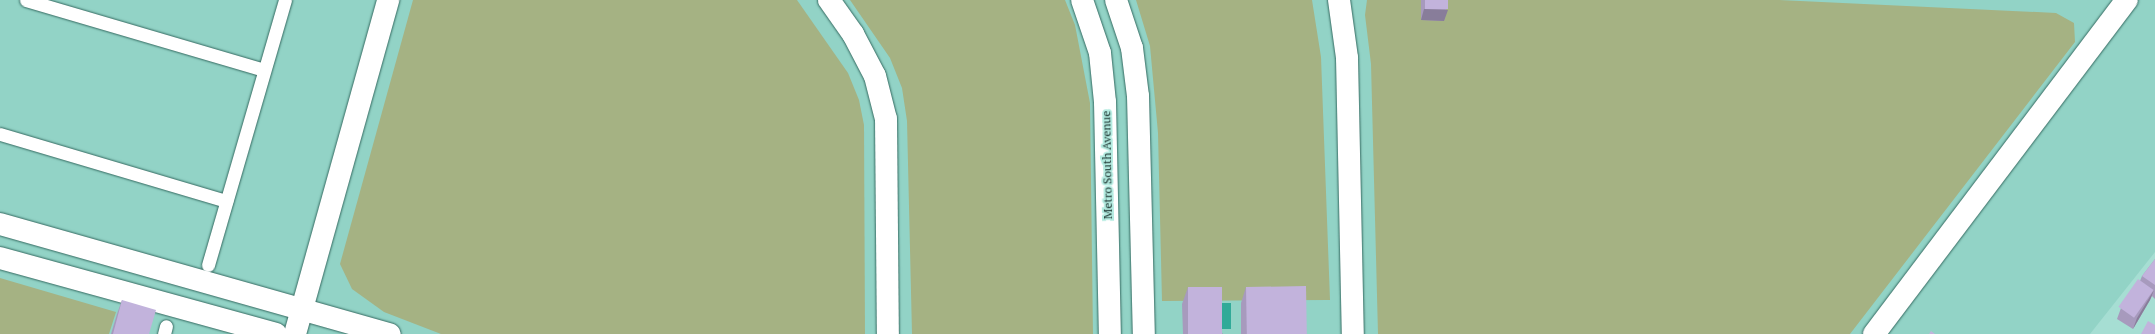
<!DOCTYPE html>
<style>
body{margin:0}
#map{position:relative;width:2155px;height:334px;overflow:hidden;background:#a6ded3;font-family:"PT Serif",serif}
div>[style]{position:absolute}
.built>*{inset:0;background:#92d3c6}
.green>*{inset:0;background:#a5b283}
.water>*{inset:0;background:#31aa98;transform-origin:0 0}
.roads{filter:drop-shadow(0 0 1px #356a61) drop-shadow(0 0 1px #356a61)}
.service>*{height:13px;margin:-6.5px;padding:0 6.5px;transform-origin:6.5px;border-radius:6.5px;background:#fff}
.minor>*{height:22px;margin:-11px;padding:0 11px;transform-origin:11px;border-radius:11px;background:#fff}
.tertiary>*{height:22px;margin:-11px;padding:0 11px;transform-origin:11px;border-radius:11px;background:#fff}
.wall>*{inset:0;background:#a79abd}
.shaded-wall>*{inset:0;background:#887d9a}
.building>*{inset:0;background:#c2b3dc;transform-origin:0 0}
span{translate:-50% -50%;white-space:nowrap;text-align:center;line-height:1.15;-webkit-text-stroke:4px #b3ebe0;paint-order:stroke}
.street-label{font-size:12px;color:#172d29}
</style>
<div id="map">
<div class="built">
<i style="clip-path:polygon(0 0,2155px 0,2155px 252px,2090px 334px,0 334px)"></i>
</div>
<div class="green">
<i style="clip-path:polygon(413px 0,797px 0,848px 73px,859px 100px,864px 125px,865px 334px,441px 334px,384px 312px,352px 289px,340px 264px)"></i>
<i style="clip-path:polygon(850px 0,1065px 0,1075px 25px,1090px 103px,1093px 334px,912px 334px,907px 121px,902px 88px,890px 58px)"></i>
<i style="clip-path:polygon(1136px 0,1312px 0,1321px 57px,1330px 300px,1162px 301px,1158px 133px,1150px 46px)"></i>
<i style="clip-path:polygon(1367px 0,1779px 0,2056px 13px,2074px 23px,2075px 42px,1850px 334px,1378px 334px,1371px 64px,1365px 15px)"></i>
<i style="clip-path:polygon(0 278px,116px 312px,109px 334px,0 334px)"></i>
</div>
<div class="water">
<i style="left:1216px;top:303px;width:15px;height:26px"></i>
</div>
<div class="roads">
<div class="service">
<i style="left:26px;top:0;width:248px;rotate:16.4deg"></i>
<i style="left:0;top:134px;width:236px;rotate:16.5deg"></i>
<i style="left:208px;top:265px;width:276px;rotate:-73.8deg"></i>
<i style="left:164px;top:334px;width:8px;rotate:-76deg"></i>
</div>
<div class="minor">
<i style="left:829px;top:0;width:42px;rotate:54.8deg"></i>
<i style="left:853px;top:34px;width:47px;rotate:62.4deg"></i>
<i style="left:875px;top:76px;width:44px;rotate:75.7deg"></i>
<i style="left:886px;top:119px;width:215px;rotate:89.5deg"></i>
<i style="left:1339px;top:0;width:59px;rotate:82.1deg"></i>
<i style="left:1347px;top:58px;width:276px;rotate:88.8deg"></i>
<i style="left:0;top:224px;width:405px;rotate:15.8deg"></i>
<i style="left:0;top:258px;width:286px;rotate:15.4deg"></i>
<i style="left:295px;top:334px;width:347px;rotate:-74.4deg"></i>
<i style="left:1874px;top:334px;width:419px;rotate:-52.9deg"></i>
</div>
<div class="tertiary">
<i style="left:1082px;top:0;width:56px;rotate:71.2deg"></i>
<i style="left:1100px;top:53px;width:49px;rotate:84.2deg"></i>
<i style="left:1105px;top:102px;width:232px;rotate:88.8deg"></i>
<i style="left:1116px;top:0;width:51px;rotate:71.6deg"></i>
<i style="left:1132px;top:48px;width:48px;rotate:82.9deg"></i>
<i style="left:1138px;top:96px;width:238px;rotate:88.6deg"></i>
</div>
</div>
<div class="wall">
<i style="clip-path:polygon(1421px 0,1448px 0,1444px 21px,1421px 20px)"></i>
<i style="clip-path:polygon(2155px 259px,2155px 299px,2152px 296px,2150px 300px,2133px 329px,2117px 319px,2121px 308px,2140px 281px,2142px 276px)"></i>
<i style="clip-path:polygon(1188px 287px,1223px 334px,1183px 334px,1182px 304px)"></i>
<i style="clip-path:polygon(1246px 287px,1307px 334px,1241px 334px,1241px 303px)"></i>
<i style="clip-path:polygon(122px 300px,149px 334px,111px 334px,117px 314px)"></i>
</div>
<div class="shaded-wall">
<i style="clip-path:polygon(1424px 9px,1448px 10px,1444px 21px,1421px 20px)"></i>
<i style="clip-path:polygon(2154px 290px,2150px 300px,2133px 329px,2137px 318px)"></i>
</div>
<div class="building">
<i style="left:1425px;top:0;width:23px;height:9px"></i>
<i style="clip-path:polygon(2155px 259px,2155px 285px,2142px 276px)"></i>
<i style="left:2138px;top:279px;width:19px;height:34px;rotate:35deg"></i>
<i style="left:1306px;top:286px;width:48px;height:60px;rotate:89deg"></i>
<i style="left:1188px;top:287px;width:34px;height:47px"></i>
<i style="clip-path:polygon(122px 300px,156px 310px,149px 334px,113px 334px)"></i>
<i style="clip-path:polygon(2148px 321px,2155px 325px,2155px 334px,2141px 334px)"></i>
<i style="clip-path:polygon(1931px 331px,1935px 334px,1929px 334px)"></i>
</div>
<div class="street-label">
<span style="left:1107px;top:165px;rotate:-91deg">Metro South Avenue</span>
</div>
</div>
